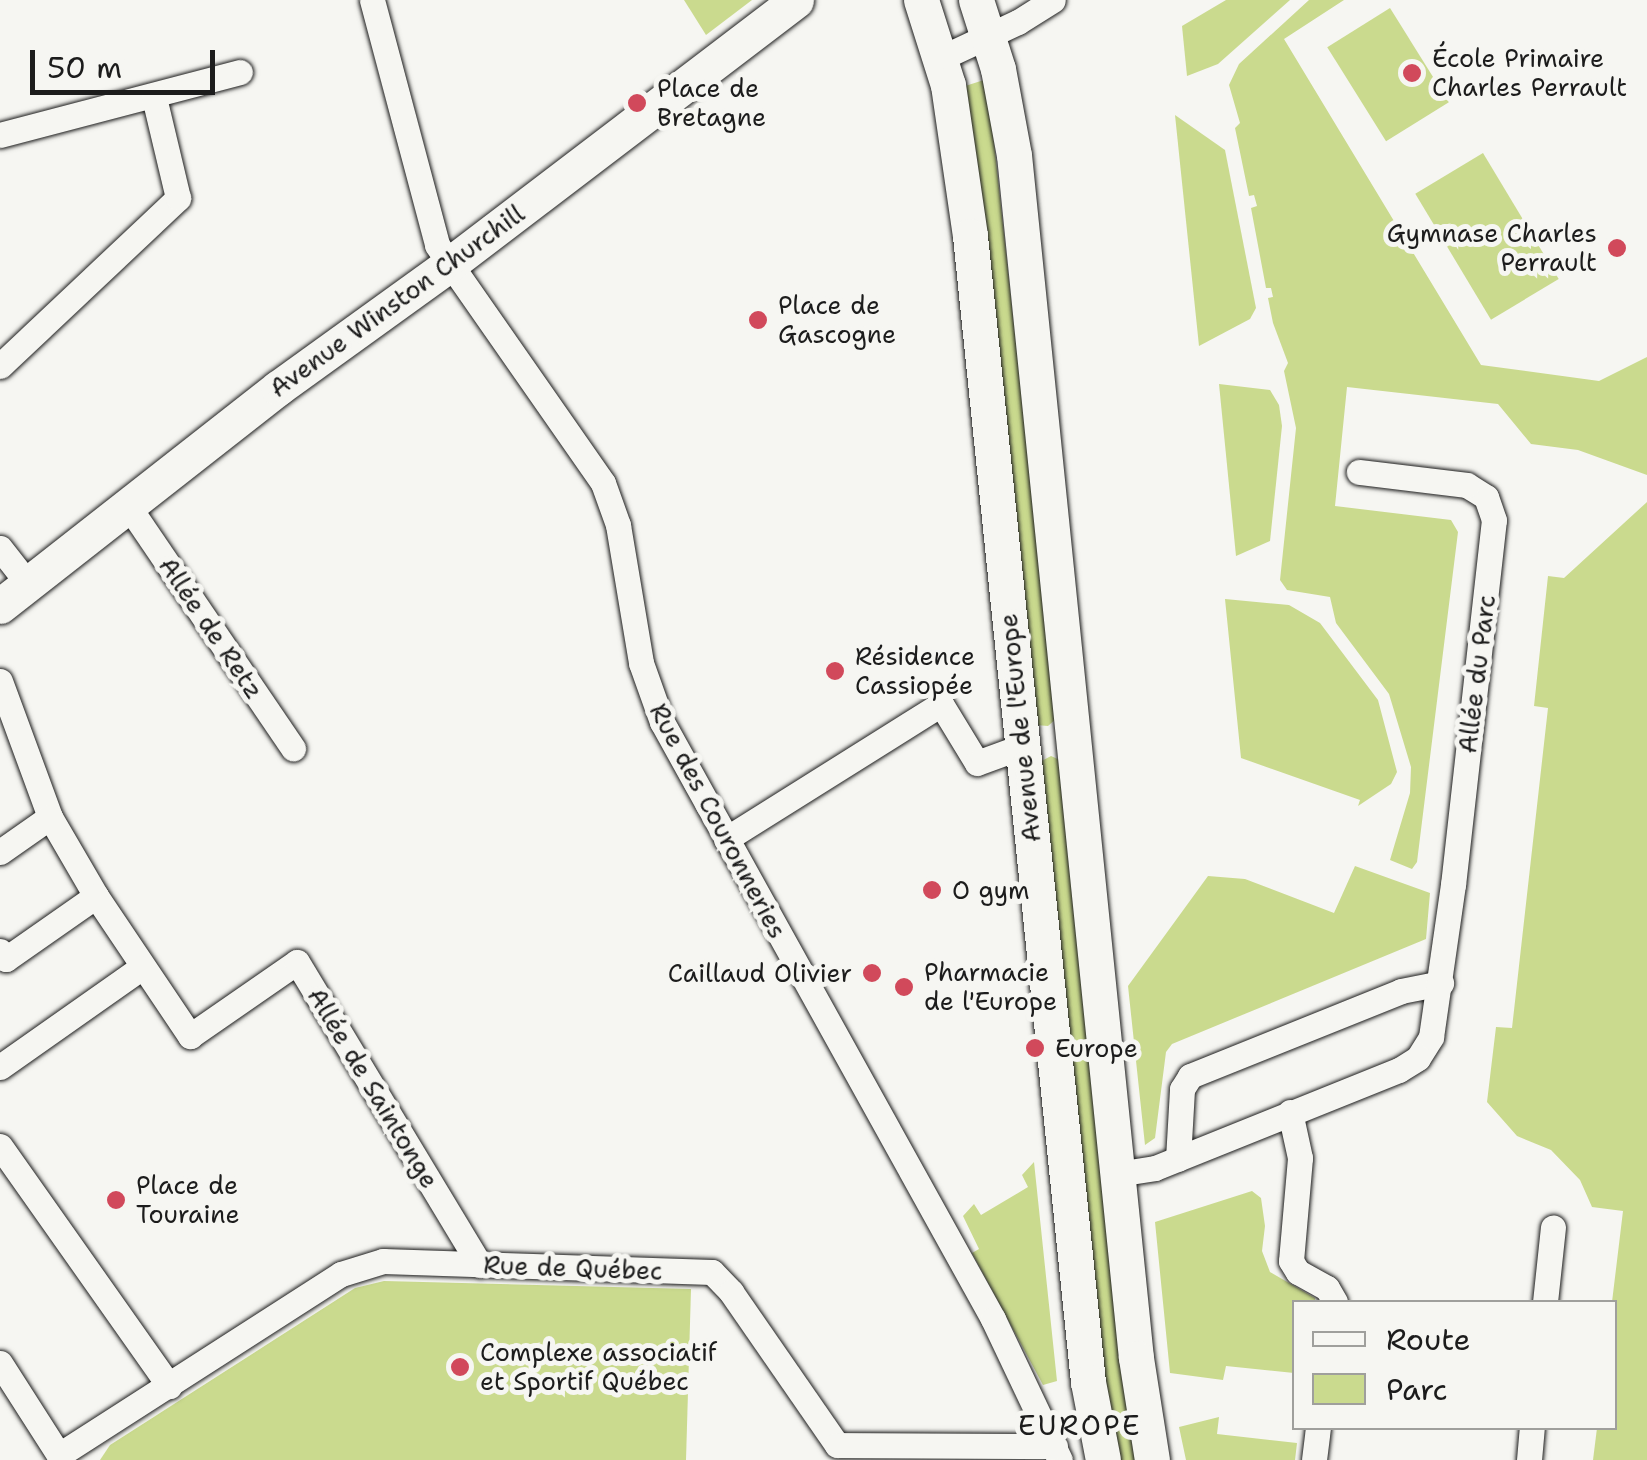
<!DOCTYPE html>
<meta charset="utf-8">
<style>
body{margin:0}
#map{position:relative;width:1647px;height:1460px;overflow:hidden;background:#f6f6f2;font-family:"Shantell Sans",sans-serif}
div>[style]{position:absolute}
.green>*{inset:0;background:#cada8e;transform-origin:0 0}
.roads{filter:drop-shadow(0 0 2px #1c1c1c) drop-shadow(0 0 2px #1c1c1c)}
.street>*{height:25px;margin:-12.5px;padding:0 12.5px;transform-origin:12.5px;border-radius:12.5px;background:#f6f6f2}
.secondary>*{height:35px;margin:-17.5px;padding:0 17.5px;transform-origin:17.5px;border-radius:17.5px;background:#f6f6f2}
.dots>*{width:28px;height:28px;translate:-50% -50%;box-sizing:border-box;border:5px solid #f6f6f2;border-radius:50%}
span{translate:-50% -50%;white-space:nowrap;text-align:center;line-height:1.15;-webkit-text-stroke:10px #f6f6f2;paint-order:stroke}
.poi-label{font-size:25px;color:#1c1c1c}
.left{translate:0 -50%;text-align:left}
.right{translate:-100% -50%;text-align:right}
.street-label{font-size:25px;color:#1c1c1c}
.neighbourhood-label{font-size:28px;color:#1c1c1c;letter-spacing:2.5px}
.legend{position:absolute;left:1292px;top:1300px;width:325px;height:130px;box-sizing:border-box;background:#f6f6f2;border:2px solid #9f9f9c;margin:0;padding:12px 18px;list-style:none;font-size:30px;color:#1c1c1c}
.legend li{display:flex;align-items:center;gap:20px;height:50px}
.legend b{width:50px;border:2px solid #9f9f9c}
.scale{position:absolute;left:30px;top:50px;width:185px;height:45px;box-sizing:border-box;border:5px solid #1c1c1c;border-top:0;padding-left:12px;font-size:30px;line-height:35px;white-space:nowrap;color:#1c1c1c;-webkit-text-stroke:8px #f6f6f2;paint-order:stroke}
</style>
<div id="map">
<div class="green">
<i style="clip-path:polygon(684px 0,752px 0,706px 35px)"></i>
<i style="clip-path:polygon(1226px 0,1290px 0,1218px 64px,1187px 76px,1182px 26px)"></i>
<i style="clip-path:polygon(1309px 0,1344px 0,1284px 39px,1481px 365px,1599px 381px,1647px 357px,1647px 475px,1578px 450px,1531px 444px,1498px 404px,1347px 387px,1335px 506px,1451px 520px,1458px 532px,1417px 862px,1412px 869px,1390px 860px,1410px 793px,1411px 767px,1389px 694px,1336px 623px,1330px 597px,1287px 590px,1280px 580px,1296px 428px,1284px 371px,1288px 363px,1273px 323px,1268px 298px,1273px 297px,1271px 288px,1266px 288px,1251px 208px,1257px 206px,1254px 195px,1249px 196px,1235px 128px,1240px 123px,1229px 85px,1239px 64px)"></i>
<i style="left:1390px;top:8px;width:111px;height:74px;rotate:58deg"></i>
<i style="clip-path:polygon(987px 79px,1057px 718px,1048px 726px,1036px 725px,959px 88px)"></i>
<i style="clip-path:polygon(1175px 115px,1225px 150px,1256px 308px,1250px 319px,1199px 346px)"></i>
<i style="left:1483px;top:153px;width:147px;height:79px;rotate:59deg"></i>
<i style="clip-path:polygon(1219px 384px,1270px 390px,1279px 405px,1282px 426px,1270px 541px,1236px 556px)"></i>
<i style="clip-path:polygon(1647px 502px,1647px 1460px,1593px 1460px,1597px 1428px,1614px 1428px,1612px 1302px,1623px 1211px,1592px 1207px,1580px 1180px,1551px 1150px,1517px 1136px,1487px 1102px,1496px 1027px,1512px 1028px,1548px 708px,1534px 706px,1548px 576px,1564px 578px)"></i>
<i style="clip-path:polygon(1225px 599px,1289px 605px,1320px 623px,1378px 700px,1397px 772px,1391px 784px,1358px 806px,1360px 800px,1241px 758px)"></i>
<i style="clip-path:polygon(1051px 756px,1060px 760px,1141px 1460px,1114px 1460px,1036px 764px)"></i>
<i style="clip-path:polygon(1355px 866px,1430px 893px,1426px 939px,1172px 1044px,1166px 1052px,1155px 1138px,1145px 1145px,1128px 986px,1208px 876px,1245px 879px,1334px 913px)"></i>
<i style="clip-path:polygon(1034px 1162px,1057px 1381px,1043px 1385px,972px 1253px,979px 1249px,963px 1216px,974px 1204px,981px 1215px,1028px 1187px,1022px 1175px)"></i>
<i style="clip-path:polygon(1252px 1191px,1261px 1198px,1265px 1226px,1262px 1251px,1270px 1272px,1315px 1298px,1315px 1302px,1294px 1302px,1294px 1373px,1226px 1366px,1223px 1380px,1170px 1373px,1155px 1222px)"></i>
<i style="clip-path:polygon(384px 1281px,691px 1289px,686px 1460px,100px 1460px,110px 1445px,355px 1288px)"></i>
<i style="clip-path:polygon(1219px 1417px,1217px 1434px,1297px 1443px,1295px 1460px,1186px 1460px,1179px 1427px)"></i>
</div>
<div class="roads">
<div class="street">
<i style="left:372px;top:0;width:253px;rotate:75.1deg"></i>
<i style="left:437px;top:245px;width:290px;rotate:55.1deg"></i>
<i style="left:603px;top:483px;width:45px;rotate:70.3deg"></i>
<i style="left:618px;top:525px;width:140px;rotate:80.5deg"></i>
<i style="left:641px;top:663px;width:63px;rotate:70.4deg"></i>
<i style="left:662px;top:722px;width:683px;rotate:60.99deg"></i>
<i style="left:993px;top:1319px;width:156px;rotate:64.6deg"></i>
<i style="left:941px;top:58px;width:85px;rotate:-25.1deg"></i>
<i style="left:1018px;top:22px;width:41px;rotate:-32.2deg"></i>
<i style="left:0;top:135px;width:248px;rotate:-14.7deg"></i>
<i style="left:0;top:366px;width:245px;rotate:-43.3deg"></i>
<i style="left:178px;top:198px;width:104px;rotate:-103.4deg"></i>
<i style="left:129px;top:507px;width:292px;rotate:55.8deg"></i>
<i style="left:0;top:548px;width:47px;rotate:51.9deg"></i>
<i style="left:0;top:681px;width:145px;rotate:69.8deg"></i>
<i style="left:50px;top:817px;width:91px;rotate:59.8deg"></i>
<i style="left:96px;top:896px;width:110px;rotate:145deg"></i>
<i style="left:6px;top:959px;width:10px;rotate:-127deg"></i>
<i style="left:726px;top:839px;width:254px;rotate:-32.1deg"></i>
<i style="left:941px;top:704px;width:69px;rotate:58.6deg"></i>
<i style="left:977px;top:763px;width:49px;rotate:-20.3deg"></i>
<i style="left:0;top:852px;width:61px;rotate:-35deg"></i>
<i style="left:96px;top:896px;width:169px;rotate:56.1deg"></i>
<i style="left:190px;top:1036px;width:130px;rotate:-34.7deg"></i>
<i style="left:297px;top:962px;width:354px;rotate:58.9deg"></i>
<i style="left:0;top:1067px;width:172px;rotate:-35.1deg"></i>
<i style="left:1290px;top:1112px;width:47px;rotate:77.7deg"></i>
<i style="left:1300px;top:1158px;width:103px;rotate:95deg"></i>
<i style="left:1291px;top:1261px;width:13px;rotate:58deg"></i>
<i style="left:1298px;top:1272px;width:33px;rotate:29deg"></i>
<i style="left:1327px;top:1288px;width:16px;rotate:60deg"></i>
<i style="left:0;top:1146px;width:294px;rotate:54.8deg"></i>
<i style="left:1178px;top:1159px;width:70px;rotate:-86.7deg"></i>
<i style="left:1182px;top:1089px;width:15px;rotate:-58deg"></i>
<i style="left:1190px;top:1076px;width:227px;rotate:-21.9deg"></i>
<i style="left:1401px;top:991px;width:41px;rotate:-11.3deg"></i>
<i style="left:1117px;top:1174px;width:38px;rotate:-9deg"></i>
<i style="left:1155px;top:1168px;width:263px;rotate:-21.9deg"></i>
<i style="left:1399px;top:1070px;width:22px;rotate:-32deg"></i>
<i style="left:1418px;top:1058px;width:25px;rotate:-58deg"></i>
<i style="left:1431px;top:1037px;width:154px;rotate:-81.8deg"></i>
<i style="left:1453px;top:885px;width:367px;rotate:-83.6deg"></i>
<i style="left:1494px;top:520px;width:24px;rotate:-109deg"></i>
<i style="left:1486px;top:497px;width:22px;rotate:-148deg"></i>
<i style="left:1467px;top:485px;width:109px;rotate:-173.1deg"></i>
<i style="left:1545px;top:1302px;width:75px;rotate:-83.9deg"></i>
<i style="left:0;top:1363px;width:115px;rotate:57.4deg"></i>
<i style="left:59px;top:1455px;width:335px;rotate:-32.7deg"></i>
<i style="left:341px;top:1274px;width:44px;rotate:-17.2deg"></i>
<i style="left:383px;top:1261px;width:329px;rotate:1.9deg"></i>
<i style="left:712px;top:1272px;width:28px;rotate:46deg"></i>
<i style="left:731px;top:1292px;width:186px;rotate:55.3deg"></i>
<i style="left:837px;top:1445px;width:218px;rotate:0.3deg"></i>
<i style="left:1314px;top:1460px;width:32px;rotate:-83deg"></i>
<i style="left:1529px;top:1460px;width:32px;rotate:-85deg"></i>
</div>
<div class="secondary">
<i style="left:921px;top:0;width:89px;rotate:72.4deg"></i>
<i style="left:948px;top:85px;width:153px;rotate:81.7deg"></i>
<i style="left:970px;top:236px;width:1152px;rotate:84.12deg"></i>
<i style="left:1088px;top:1382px;width:79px;rotate:79.1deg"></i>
<i style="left:976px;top:0;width:72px;rotate:72.3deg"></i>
<i style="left:998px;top:69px;width:87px;rotate:79.5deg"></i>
<i style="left:1014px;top:155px;width:1209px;rotate:84.21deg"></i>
<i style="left:1136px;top:1358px;width:103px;rotate:81.1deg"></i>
<i style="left:0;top:606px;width:353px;rotate:-38.1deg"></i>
<i style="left:278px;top:388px;width:212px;rotate:-35.8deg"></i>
<i style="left:450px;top:264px;width:435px;rotate:-37.3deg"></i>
</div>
</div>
<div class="dots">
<i style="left:1412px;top:73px;background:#d1495b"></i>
<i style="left:637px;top:103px;background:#d1495b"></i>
<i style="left:1617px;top:248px;background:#d1495b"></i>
<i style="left:758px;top:320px;background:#d1495b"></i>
<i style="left:835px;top:671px;background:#d1495b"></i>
<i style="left:932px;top:890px;background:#d1495b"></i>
<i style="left:872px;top:973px;background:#d1495b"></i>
<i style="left:904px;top:987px;background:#d1495b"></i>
<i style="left:1035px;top:1048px;background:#d1495b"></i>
<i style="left:116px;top:1200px;background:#d1495b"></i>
<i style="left:460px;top:1367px;background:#d1495b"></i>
</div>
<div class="poi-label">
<span class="left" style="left:1432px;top:73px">École Primaire<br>Charles Perrault</span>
<span class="left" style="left:657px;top:103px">Place de<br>Bretagne</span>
<span class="right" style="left:1597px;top:248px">Gymnase Charles<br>Perrault</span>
<span class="left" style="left:778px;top:320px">Place de<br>Gascogne</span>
<span class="left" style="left:855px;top:671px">Résidence<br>Cassiopée</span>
<span class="left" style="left:952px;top:890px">O gym</span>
<span class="right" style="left:852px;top:973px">Caillaud Olivier</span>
<span class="left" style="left:924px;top:987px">Pharmacie<br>de l'Europe</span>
<span class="left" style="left:1055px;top:1048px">Europe</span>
<span class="left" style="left:136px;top:1200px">Place de<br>Touraine</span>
<span class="left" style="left:480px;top:1367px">Complexe associatif<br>et Sportif Québec</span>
</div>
<div class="street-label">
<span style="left:397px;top:301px;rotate:-36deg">Avenue Winston Churchill</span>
<span style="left:211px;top:628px;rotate:56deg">Allée de Retz</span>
<span style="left:1477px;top:674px;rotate:-83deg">Allée du Parc</span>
<span style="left:1020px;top:728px;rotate:-96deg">Avenue de l'Europe</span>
<span style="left:718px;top:821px;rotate:62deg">Rue des Couronneries</span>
<span style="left:373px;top:1088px;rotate:59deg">Allée de Saintonge</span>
<span style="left:573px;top:1268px;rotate:2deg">Rue de Québec</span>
</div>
<div class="neighbourhood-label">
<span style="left:1080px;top:1425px">EUROPE</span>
</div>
<ul class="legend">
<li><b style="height:12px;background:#f6f6f2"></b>Route</li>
<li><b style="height:28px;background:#cada8e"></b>Parc</li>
</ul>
<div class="scale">50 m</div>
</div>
